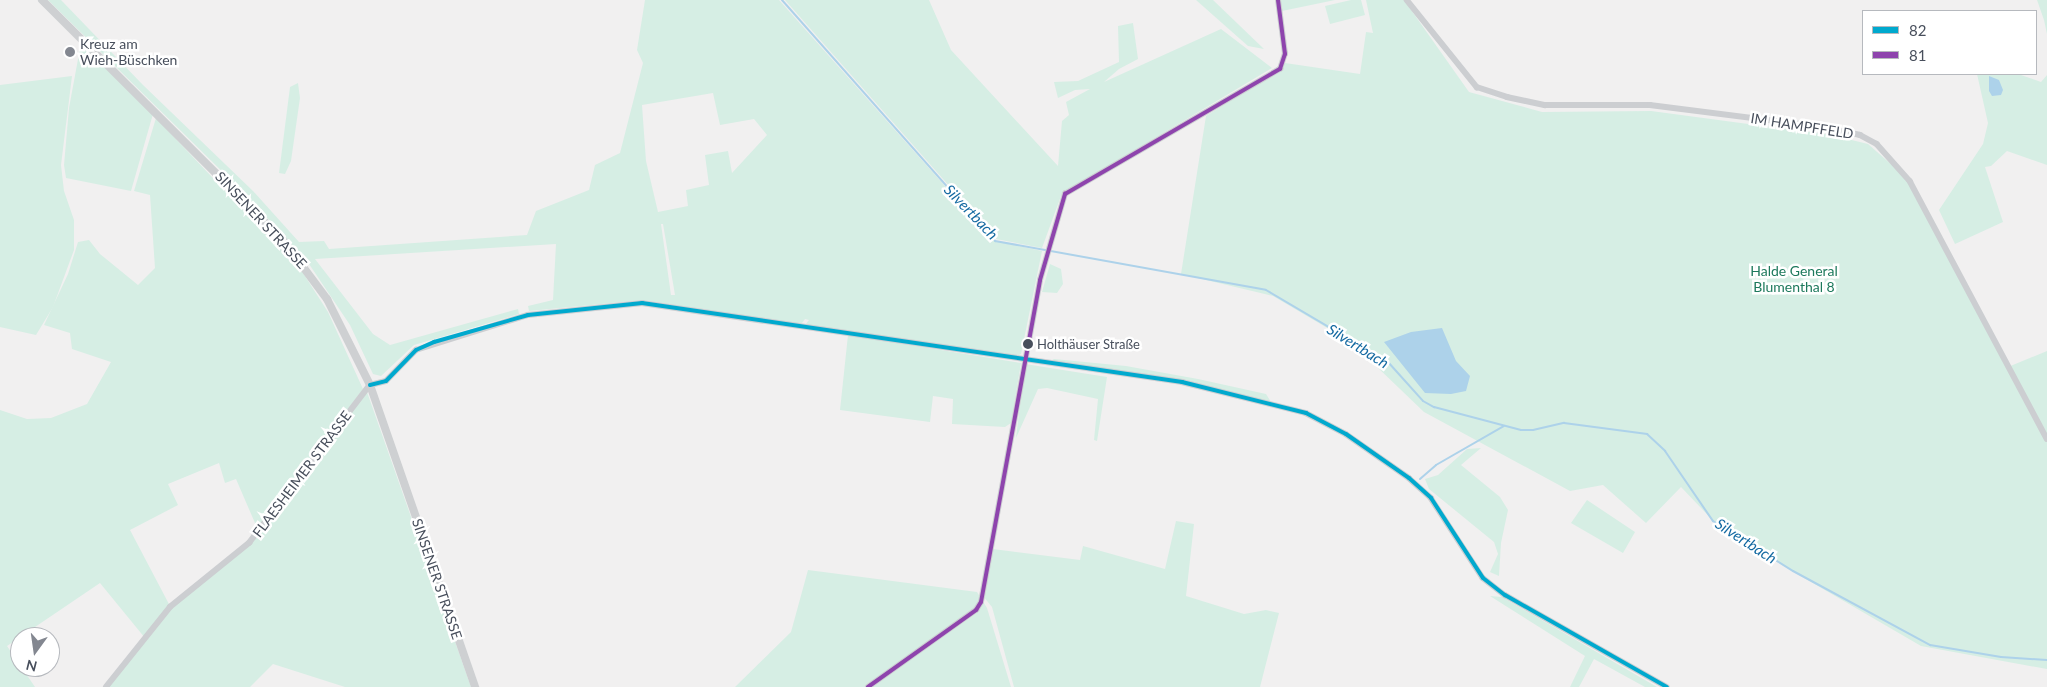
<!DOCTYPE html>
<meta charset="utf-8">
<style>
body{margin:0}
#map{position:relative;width:2047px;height:687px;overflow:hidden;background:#f1f0f0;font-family:Lato,sans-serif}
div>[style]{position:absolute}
.green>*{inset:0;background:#d6eee4}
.water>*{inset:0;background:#add2ea}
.stream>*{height:2px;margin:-1px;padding:0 1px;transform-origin:1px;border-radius:1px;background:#add2ea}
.street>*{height:5.5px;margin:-2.75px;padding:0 2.75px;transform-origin:2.75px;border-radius:2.75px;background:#ccced1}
.secondary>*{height:8px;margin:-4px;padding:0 4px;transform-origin:4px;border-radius:4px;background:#ced0d2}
.bus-1>*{height:4px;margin:-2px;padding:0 2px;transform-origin:2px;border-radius:2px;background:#00a9ce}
.bus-2>*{height:4px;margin:-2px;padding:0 2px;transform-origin:2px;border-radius:2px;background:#8e44ad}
.dots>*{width:14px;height:14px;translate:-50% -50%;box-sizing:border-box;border:2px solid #fff;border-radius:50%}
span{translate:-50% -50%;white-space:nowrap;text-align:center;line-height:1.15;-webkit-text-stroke:5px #fff;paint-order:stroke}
.bus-label{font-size:13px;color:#484f5c}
.left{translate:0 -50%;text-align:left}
.poi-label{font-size:14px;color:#484f5c}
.street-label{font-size:14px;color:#484f5c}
.park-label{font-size:14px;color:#1d795c}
.water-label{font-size:15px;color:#156aa2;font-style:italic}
.legend{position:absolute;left:1862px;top:10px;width:175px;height:65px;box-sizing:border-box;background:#fff;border:1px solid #b6b9be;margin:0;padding:6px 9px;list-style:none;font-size:15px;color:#484f5c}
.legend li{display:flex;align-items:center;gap:10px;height:25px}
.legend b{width:25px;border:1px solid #b6b9be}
.north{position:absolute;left:10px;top:627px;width:50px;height:50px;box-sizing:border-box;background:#fff;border:1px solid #b6b9be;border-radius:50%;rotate:194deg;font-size:14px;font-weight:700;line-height:20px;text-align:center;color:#484f5c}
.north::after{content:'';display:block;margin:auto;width:18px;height:22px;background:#838790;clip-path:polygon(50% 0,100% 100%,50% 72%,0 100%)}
</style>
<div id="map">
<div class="green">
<i style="clip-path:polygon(evenodd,48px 0,61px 0,143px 85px,253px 191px,299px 242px,324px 241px,329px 249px,527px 235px,536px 211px,589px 190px,595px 165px,620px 153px,643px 63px,637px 50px,645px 0,779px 0,994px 241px,1042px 251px,1021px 354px,1015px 357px,805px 325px,809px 320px,805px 319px,802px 323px,791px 323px,643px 300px,529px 311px,528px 306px,553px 300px,556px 244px,315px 259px,373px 334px,390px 345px,518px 309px,519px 314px,414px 345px,381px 376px,373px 374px,350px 325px,307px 261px,244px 193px,48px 0,713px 93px,720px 125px,754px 119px,767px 135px,732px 173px,728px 151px,705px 155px,709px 185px,686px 190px,688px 206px,658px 212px,646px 161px,642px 105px,713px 93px,48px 0,661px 224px,663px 224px,675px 295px,671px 295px,661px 224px)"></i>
<i style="clip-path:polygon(785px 0,929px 0,951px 50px,1058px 166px,1062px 121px,1069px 115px,1066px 102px,1090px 89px,1075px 90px,1058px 98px,1054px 82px,1078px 81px,1119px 62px,1118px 26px,1133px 23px,1138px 59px,1119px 69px,1104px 82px,1221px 29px,1272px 68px,1068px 190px,1061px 196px,1042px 248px,996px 239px)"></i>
<i style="clip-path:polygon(1196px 0,1213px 0,1264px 49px,1248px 46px)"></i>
<i style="clip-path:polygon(1280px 0,1335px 0,1282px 11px)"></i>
<i style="clip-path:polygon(1351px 0,1361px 0,1365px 15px,1330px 24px,1325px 6px)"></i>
<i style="clip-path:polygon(1366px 0,1404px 0,1469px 92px,1542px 112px,1651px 111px,1831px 135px,1868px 144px,1909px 180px,2008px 367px,2047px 351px,2047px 669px,1921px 646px,1722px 530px,1681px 487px,1646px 523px,1603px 485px,1570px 491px,1424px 412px,1351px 342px,1273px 296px,1181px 274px,1206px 116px,1277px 72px,1285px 63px,1360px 74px,1366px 32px,1373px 33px)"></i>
<i style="clip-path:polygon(2037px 0,2047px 0,2047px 34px,2044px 20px)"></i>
<i style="clip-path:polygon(81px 43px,153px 114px,131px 191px,66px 178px,64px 165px,69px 108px)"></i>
<i style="clip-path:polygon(1977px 74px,2018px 74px,2041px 82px,2047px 75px,2047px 165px,2007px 151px,1991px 166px,1985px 167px,2003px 222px,1955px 244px,1939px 210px,1983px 144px,1988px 123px)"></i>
<i style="clip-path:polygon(72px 76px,61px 165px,64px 191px,74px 220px,74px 250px,53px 307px,36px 335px,0 327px,0 85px)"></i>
<i style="clip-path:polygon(298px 83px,300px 98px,291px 161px,285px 174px,279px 173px,290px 87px)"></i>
<i style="clip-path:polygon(156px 118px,303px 273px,328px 312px,363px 389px,258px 530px,236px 479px,225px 483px,219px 463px,168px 484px,178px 505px,130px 530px,170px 606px,145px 638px,100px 583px,7px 646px,35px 687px,0 687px,0 410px,27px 419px,51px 418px,87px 404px,111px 362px,72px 349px,70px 333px,44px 325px,68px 274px,78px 242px,89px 240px,100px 254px,138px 285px,155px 268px,150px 195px,134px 191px)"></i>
<i style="clip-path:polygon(1050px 264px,1061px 269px,1063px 284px,1057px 293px,1042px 292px)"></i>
<i style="clip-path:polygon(848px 335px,1021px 363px,1011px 423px,1005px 427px,952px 424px,953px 399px,933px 396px,930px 422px,840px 410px)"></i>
<i style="clip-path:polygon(1054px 359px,1126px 366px,1198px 379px,1266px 394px,1271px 402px,1169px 377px,1048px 362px)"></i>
<i style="clip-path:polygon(1025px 364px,1107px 377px,1097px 441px,1094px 440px,1098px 399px,1047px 388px,1038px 389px,1016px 438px)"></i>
<i style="clip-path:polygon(367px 392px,471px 687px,345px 687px,273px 664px,250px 687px,108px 687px,171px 608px,250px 543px)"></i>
<i style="clip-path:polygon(1481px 448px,1461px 465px,1500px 497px,1508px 510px,1501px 543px,1499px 576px,1490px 572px,1498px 554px,1494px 542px,1429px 489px,1425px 479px,1438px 475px,1467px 449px)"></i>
<i style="clip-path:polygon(1587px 500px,1635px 532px,1623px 553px,1571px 523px)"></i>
<i style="clip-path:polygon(1176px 521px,1194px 524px,1186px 596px,1244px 614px,1266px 610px,1279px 613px,1260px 687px,1014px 687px,992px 607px,983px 596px,993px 549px,1080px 560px,1083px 546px,1165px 569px)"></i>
<i style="clip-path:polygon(808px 570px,977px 592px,987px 608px,1011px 687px,735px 687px,791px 632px)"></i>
<i style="clip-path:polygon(1490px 596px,1502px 597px,1657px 687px,1645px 687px,1594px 659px,1579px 687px,1570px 687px,1585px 656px)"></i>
</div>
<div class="water">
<i style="clip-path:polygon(1989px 76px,1999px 80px,2003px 90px,2001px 95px,1992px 96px,1989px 91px)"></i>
<i style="clip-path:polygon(1442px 328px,1456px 361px,1470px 376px,1466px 391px,1451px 394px,1425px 393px,1384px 342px,1411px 332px)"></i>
</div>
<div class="stream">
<i style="left:782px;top:0;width:322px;rotate:48.5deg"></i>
<i style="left:995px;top:241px;width:275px;rotate:10.2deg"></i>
<i style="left:1266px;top:290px;width:142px;rotate:30.5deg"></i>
<i style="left:1388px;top:362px;width:52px;rotate:48.1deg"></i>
<i style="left:1423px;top:401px;width:13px;rotate:29deg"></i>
<i style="left:1434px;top:407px;width:90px;rotate:14.8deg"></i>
<i style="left:1521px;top:430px;width:12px"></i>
<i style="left:1533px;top:430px;width:32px;rotate:-13deg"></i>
<i style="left:1564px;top:423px;width:84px;rotate:7.5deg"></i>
<i style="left:1647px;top:434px;width:25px;rotate:43deg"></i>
<i style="left:1665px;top:451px;width:85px;rotate:55.6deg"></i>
<i style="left:1713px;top:521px;width:94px;rotate:32deg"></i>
<i style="left:1793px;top:571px;width:156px;rotate:28.4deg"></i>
<i style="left:1930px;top:645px;width:72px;rotate:9.6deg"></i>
<i style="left:2001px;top:657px;width:46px;rotate:3.7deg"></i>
<i style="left:1420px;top:479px;width:21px;rotate:-41deg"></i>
<i style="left:1436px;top:465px;width:78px;rotate:-29.8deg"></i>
</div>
<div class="street">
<i style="left:1407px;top:0;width:112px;rotate:51.2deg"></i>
<i style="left:1477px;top:87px;width:32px;rotate:18deg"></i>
<i style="left:1507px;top:97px;width:39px;rotate:12deg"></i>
<i style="left:1545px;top:105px;width:105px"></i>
<i style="left:1650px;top:105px;width:174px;rotate:7.2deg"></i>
<i style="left:1823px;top:127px;width:38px;rotate:12deg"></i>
<i style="left:1860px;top:135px;width:19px;rotate:28deg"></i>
<i style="left:1877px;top:144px;width:50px;rotate:48.3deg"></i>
<i style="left:1910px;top:181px;width:292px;rotate:62deg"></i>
<i style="left:106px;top:687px;width:102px;rotate:-51.3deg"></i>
<i style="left:170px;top:607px;width:102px;rotate:-39deg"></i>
<i style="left:249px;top:543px;width:199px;rotate:-52.6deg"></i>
<i style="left:370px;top:385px;width:16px;rotate:-14deg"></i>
<i style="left:386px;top:381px;width:43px;rotate:-45.9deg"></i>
<i style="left:416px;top:350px;width:117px;rotate:-17.4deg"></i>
<i style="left:528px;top:315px;width:115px;rotate:-6deg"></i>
<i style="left:642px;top:303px;width:546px;rotate:8.32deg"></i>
<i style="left:1182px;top:382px;width:128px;rotate:14deg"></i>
<i style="left:1306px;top:413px;width:45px;rotate:27.7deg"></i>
<i style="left:1346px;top:434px;width:77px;rotate:34.9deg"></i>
<i style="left:1409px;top:478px;width:30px;rotate:42deg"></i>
<i style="left:1431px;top:498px;width:95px;rotate:57deg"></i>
<i style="left:1483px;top:578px;width:28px;rotate:38deg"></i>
<i style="left:1505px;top:595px;width:186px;rotate:29.6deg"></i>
<i style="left:868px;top:687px;width:133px;rotate:-35.5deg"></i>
<i style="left:976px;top:610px;width:9px;rotate:-58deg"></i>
<i style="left:981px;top:602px;width:327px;rotate:-79.6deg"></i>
<i style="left:1040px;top:280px;width:90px;rotate:-73.8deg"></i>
<i style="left:1065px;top:194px;width:249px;rotate:-30.2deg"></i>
<i style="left:1280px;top:69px;width:16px;rotate:-72deg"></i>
<i style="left:1285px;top:54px;width:54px;rotate:-97.4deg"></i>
</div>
<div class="secondary">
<i style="left:42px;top:0;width:340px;rotate:44.9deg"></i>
<i style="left:283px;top:240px;width:74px;rotate:53.3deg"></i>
<i style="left:327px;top:299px;width:96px;rotate:63.4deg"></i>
<i style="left:370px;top:385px;width:320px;rotate:70.8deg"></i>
</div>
<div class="bus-1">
<i style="left:370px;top:385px;width:16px;rotate:-14deg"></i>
<i style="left:386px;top:381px;width:43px;rotate:-45.9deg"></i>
<i style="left:416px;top:350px;width:20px;rotate:-24deg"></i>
<i style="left:434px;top:342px;width:98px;rotate:-16deg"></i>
<i style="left:528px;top:315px;width:115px;rotate:-6deg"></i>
<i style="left:642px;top:303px;width:546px;rotate:8.32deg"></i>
<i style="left:1182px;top:382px;width:128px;rotate:14deg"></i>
<i style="left:1306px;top:413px;width:45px;rotate:27.7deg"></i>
<i style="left:1346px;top:434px;width:77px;rotate:34.9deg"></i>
<i style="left:1409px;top:478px;width:30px;rotate:42deg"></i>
<i style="left:1431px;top:498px;width:95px;rotate:57deg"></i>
<i style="left:1483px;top:578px;width:28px;rotate:38deg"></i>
<i style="left:1505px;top:595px;width:186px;rotate:29.6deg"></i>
</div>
<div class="bus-2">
<i style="left:868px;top:687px;width:133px;rotate:-35.5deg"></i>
<i style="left:976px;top:610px;width:9px;rotate:-58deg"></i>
<i style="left:981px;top:602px;width:327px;rotate:-79.6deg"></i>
<i style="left:1040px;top:280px;width:90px;rotate:-73.8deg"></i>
<i style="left:1065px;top:194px;width:249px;rotate:-30.2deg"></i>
<i style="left:1280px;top:69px;width:16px;rotate:-72deg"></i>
<i style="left:1285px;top:54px;width:54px;rotate:-97.4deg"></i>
</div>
<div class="dots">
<i style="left:70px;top:52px;background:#838790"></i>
<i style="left:1028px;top:344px;background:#484f5c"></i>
</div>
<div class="bus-label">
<span class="left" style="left:1037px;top:344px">Holthäuser Straße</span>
</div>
<div class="poi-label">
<span class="left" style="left:80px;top:52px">Kreuz am<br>Wieh-Büschken</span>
</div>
<div class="street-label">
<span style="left:1802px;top:126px;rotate:9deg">IM HAMPFFELD</span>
<span style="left:261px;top:220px;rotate:47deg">SINSENER STRASSE</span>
<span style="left:302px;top:474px;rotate:-53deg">FLAESHEIMER STRASSE</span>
<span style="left:437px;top:579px;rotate:71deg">SINSENER STRASSE</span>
</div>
<div class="park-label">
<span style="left:1794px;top:279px">Halde General<br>Blumenthal 8</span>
</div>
<div class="water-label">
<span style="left:971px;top:212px;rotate:46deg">Silvertbach</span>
<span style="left:1358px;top:346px;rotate:32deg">Silvertbach</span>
<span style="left:1746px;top:541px;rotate:33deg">Silvertbach</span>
</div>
<ul class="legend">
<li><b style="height:6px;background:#00a9ce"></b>82</li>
<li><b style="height:6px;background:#8e44ad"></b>81</li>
</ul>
<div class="north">N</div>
</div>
